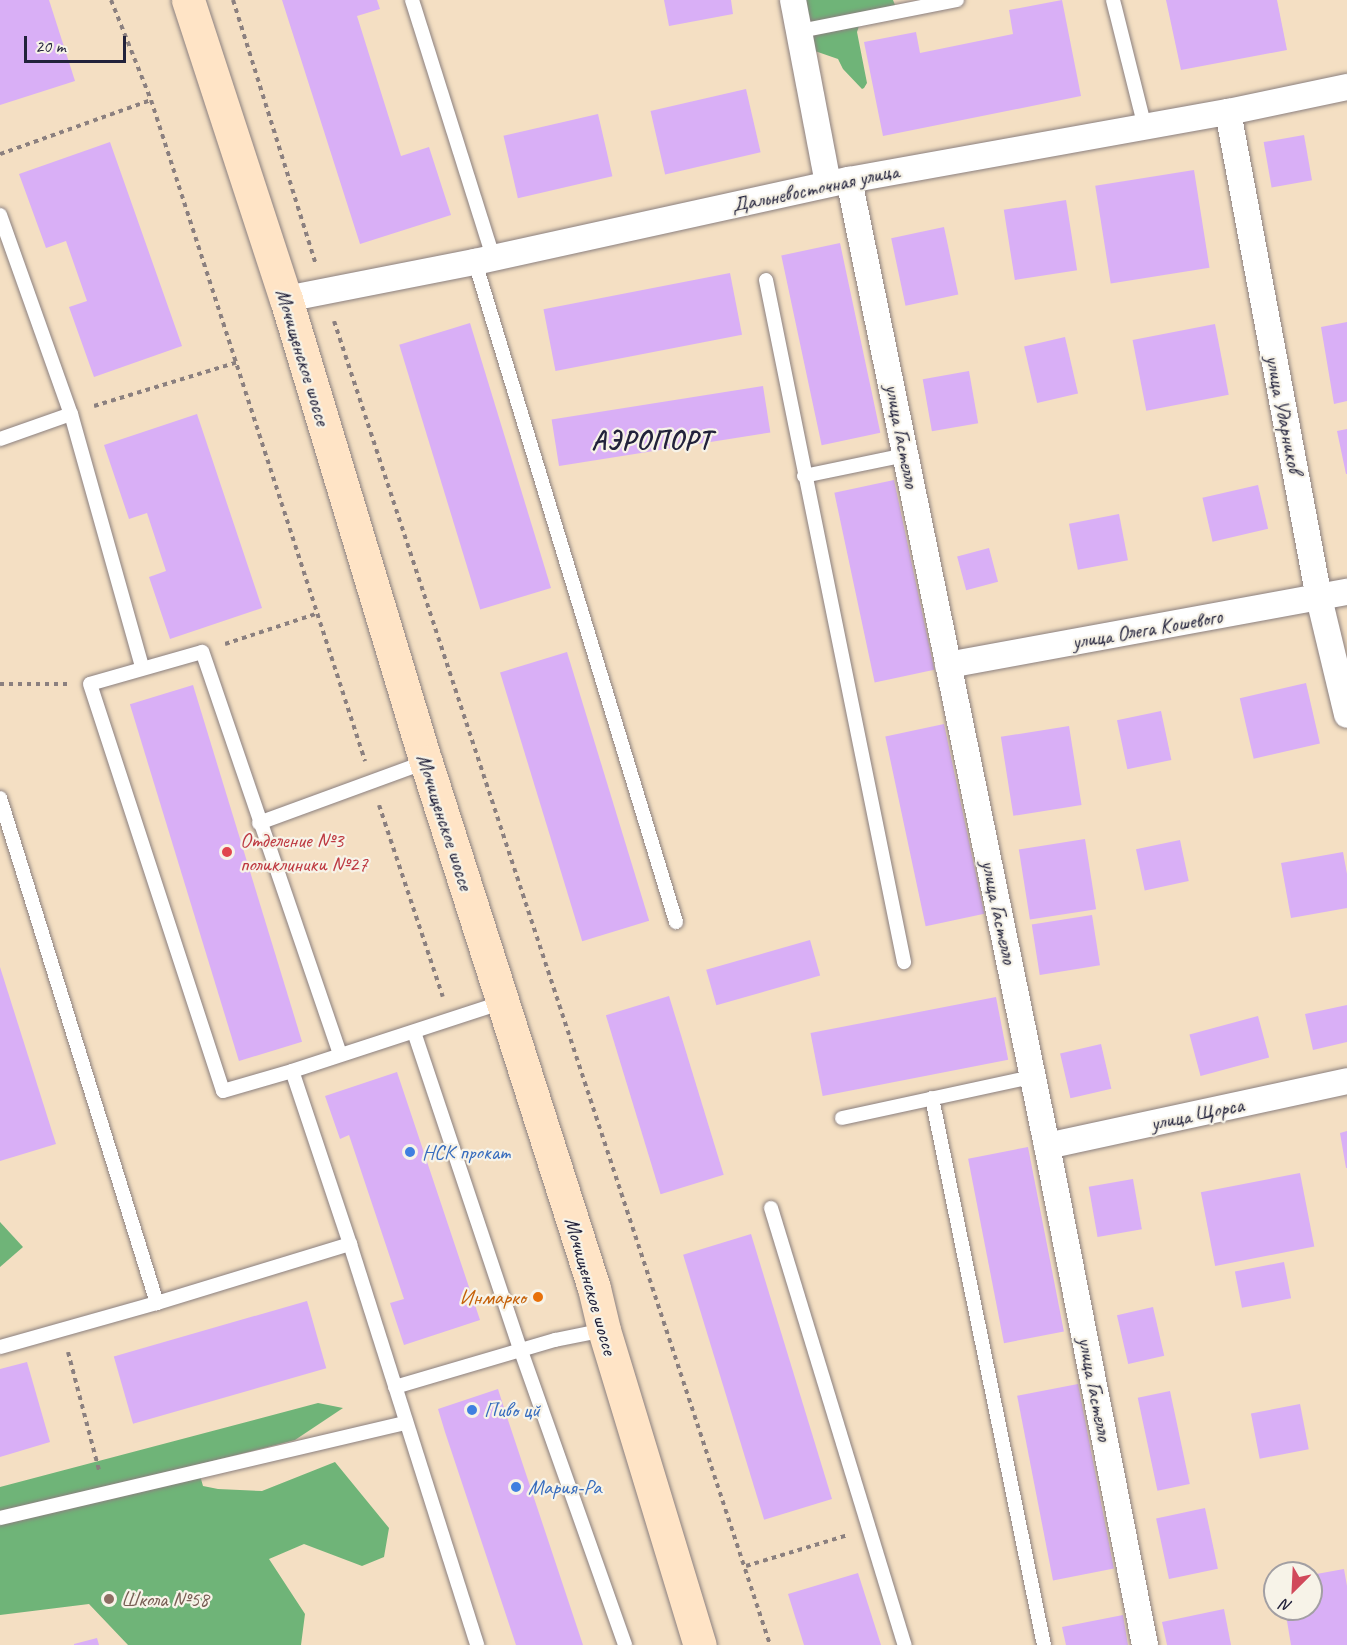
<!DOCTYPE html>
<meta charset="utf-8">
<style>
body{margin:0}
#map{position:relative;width:1347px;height:1645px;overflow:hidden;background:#f4dfc3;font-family:Caveat,sans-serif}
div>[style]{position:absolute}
.forest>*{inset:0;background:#6fb478}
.building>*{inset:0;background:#d9aff6;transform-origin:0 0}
.path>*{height:4px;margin-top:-2px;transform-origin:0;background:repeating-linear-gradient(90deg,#8b807f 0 4.5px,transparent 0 9px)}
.roads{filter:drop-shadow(0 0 2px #8b807f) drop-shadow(0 0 2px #8b807f)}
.lane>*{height:14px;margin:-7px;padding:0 7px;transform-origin:7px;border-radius:7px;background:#fff}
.street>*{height:26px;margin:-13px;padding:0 13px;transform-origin:13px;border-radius:13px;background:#fff}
.secondary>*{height:33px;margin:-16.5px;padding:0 16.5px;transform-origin:16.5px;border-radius:16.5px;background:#ffe4c6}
.dots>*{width:16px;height:16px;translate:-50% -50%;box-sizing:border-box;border:3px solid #f7f3e8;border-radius:50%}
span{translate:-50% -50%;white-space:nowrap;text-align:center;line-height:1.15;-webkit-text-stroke:4.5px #f7f3e8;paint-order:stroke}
.street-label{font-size:21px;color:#22223b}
.health-label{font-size:21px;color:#be3a42}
.left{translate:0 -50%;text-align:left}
.shop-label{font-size:21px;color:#366cbe}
.food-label{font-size:21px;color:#c56008}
.right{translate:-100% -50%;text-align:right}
.education-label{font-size:21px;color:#785e54}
.district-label{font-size:27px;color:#22223b;font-weight:700;letter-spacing:1.5px}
.north{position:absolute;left:1263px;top:1561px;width:60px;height:60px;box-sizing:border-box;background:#f7f3e8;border:2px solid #a29fa3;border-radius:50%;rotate:204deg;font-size:16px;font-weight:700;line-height:24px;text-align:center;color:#22223b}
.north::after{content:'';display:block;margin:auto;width:21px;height:27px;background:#d1495b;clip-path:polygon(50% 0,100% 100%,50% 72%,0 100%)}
.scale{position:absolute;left:24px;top:36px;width:102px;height:27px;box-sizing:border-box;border:3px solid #22223b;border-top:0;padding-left:8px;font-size:18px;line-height:21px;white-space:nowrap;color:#22223b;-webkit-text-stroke:4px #f7f3e8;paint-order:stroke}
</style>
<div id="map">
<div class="forest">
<i style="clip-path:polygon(802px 0,893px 0,897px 10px,859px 26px,857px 32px,867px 83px,864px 88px,862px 89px,843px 69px,838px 59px,812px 50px)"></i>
<i style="clip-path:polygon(0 1222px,23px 1247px,0 1267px)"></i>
<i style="clip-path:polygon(318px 1403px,343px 1408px,295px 1440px,197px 1465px,203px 1486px,218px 1489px,262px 1491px,335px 1462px,389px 1528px,384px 1557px,362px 1566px,304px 1544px,269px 1559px,305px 1614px,301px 1645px,128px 1645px,89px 1604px,0 1615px,0 1487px)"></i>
</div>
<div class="building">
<i style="clip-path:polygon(0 0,49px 0,75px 81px,0 105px)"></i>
<i style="clip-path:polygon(282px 0,377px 0,380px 9px,357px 16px,401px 156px,429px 147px,451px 215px,360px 244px)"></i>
<i style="clip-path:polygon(664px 0,731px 0,733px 14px,669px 26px)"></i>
<i style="clip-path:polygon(1062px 0,1081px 96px,883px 136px,864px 42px,916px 32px,920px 53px,1013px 34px,1009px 10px)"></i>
<i style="clip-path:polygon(1166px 0,1277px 0,1287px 50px,1181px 70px)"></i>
<i style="left:746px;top:89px;width:65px;height:98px;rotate:77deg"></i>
<i style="left:598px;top:114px;width:64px;height:97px;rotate:77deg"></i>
<i style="left:1304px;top:135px;width:46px;height:41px;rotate:80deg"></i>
<i style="clip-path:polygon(110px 142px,182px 346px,94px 377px,69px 307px,87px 301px,66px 241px,46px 248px,19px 174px)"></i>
<i style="left:1194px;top:170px;width:99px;height:100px;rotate:81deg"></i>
<i style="left:1066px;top:200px;width:71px;height:63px;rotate:81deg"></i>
<i style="left:944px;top:227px;width:69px;height:54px;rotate:78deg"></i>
<i style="left:840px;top:243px;width:194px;height:60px;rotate:78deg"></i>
<i style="left:730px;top:273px;width:63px;height:190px;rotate:79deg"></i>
<i style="clip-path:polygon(1347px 322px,1347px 401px,1334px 404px,1321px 327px)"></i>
<i style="left:470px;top:323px;width:277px;height:74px;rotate:73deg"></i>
<i style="left:1215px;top:324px;width:72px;height:84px;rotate:79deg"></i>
<i style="left:1065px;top:337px;width:58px;height:42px;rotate:77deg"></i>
<i style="left:969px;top:371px;width:53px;height:47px;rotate:80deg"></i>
<i style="left:763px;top:386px;width:47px;height:214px;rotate:81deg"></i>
<i style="clip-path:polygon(197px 414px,262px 608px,170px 639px,149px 577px,166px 571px,147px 513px,129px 519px,104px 445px)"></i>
<i style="clip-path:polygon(1347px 429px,1347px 474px,1346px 474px,1337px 431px)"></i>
<i style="left:894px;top:480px;width:194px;height:61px;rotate:78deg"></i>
<i style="left:1258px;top:485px;width:45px;height:57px;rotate:77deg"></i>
<i style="left:1119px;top:514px;width:47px;height:51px;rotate:79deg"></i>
<i style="left:989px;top:548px;width:35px;height:33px;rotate:75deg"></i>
<i style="left:567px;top:652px;width:281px;height:70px;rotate:73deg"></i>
<i style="left:1306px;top:683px;width:62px;height:68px;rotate:77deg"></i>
<i style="left:193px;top:685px;width:373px;height:66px;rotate:73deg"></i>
<i style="left:1161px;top:711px;width:50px;height:45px;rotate:78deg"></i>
<i style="left:944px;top:724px;width:194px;height:60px;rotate:78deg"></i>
<i style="left:1069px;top:726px;width:80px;height:69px;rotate:81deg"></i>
<i style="left:1085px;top:839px;width:71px;height:67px;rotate:81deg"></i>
<i style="left:1180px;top:840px;width:42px;height:45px;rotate:78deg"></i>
<i style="clip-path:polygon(1343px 852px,1347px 874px,1347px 908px,1291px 918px,1281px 863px)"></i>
<i style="left:1092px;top:915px;width:51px;height:61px;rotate:81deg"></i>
<i style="left:810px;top:940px;width:37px;height:108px;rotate:74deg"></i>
<i style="clip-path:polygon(0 967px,56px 1144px,0 1161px)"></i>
<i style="left:669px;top:996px;width:187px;height:66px;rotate:73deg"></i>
<i style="left:996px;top:997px;width:64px;height:189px;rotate:79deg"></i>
<i style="clip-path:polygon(1347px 1005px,1347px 1042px,1313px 1050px,1305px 1014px)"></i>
<i style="left:1258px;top:1016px;width:43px;height:71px;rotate:75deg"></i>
<i style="left:1101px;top:1044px;width:46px;height:42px;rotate:77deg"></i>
<i style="clip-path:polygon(397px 1072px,480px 1320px,404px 1345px,390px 1303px,404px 1299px,349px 1135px,340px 1139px,325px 1096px)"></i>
<i style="clip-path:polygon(1347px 1131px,1347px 1168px,1346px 1168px,1340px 1133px)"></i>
<i style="left:1028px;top:1147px;width:188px;height:61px;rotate:79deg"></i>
<i style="left:1300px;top:1173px;width:75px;height:101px;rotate:79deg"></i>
<i style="left:1133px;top:1179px;width:51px;height:45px;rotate:80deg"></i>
<i style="left:751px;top:1234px;width:277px;height:71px;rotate:73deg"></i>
<i style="left:1284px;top:1262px;width:37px;height:50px;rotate:79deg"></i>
<i style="left:307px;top:1301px;width:70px;height:201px;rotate:74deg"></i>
<i style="left:1153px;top:1307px;width:50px;height:37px;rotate:77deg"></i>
<i style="clip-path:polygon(27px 1362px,50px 1442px,0 1457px,0 1369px)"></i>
<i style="left:1078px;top:1384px;width:188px;height:62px;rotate:79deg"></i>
<i style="clip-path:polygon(498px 1389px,505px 1411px,583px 1645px,516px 1645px,445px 1432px,438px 1409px)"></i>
<i style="left:1170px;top:1391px;width:95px;height:33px;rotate:78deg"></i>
<i style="left:1300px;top:1404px;width:46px;height:50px;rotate:79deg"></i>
<i style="left:1205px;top:1508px;width:62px;height:50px;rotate:78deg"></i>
<i style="clip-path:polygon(1344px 1569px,1347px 1586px,1347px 1645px,1291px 1645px,1285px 1609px,1311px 1609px,1311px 1575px)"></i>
<i style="clip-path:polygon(858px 1573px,881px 1645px,804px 1645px,788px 1594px)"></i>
<i style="clip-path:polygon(1224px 1609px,1231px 1645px,1167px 1645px,1162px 1622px)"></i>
<i style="clip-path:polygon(1123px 1615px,1128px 1645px,1066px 1645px,1062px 1627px)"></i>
<i style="clip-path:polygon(97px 1638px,99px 1645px,74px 1645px,74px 1644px)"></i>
</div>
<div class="path">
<i style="left:111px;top:0;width:108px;rotate:68.2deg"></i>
<i style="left:151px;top:100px;width:695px;rotate:72.06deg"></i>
<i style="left:233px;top:0;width:275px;rotate:72.6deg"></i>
<i style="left:0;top:154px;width:160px;rotate:-19.7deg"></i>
<i style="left:334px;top:321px;width:1394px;rotate:71.77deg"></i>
<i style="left:94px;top:406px;width:151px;rotate:-17deg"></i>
<i style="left:225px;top:644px;width:99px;rotate:-18.3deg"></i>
<i style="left:0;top:684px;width:68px"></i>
<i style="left:379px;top:805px;width:202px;rotate:71.6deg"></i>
<i style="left:68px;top:1352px;width:122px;rotate:75.3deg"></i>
<i style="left:746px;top:1566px;width:107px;rotate:-16.9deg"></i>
</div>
<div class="roads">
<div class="lane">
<i style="left:412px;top:0;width:269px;rotate:72.5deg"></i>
<i style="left:1113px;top:0;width:131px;rotate:75.9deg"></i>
<i style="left:800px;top:31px;width:160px;rotate:-11.2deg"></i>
<i style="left:0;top:215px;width:211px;rotate:70.4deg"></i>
<i style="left:71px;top:414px;width:263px;rotate:74.3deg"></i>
<i style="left:475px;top:262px;width:690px;rotate:73.06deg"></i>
<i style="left:766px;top:280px;width:696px;rotate:78.56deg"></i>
<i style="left:0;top:439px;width:75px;rotate:-19.4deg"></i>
<i style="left:804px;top:476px;width:103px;rotate:-11.7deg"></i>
<i style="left:0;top:798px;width:529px;rotate:72.73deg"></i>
<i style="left:157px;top:1303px;width:202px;rotate:-17deg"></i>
<i style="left:350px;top:1244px;width:182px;rotate:-108.5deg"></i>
<i style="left:259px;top:823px;width:178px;rotate:-20.1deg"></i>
<i style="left:414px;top:1032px;width:336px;rotate:71.5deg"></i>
<i style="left:521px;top:1351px;width:312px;rotate:70.5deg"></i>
<i style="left:340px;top:1054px;width:425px;rotate:-108.9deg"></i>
<i style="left:202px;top:652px;width:116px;rotate:164.1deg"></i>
<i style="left:90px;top:684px;width:428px;rotate:71.9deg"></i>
<i style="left:223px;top:1091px;width:72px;rotate:-16.2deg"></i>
<i style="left:292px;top:1071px;width:222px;rotate:-18.1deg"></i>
<i style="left:932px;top:1098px;width:558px;rotate:78.43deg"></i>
<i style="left:842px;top:1118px;width:194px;rotate:-12.2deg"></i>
<i style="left:771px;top:1208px;width:457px;rotate:73deg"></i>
<i style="left:350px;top:1244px;width:421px;rotate:72.4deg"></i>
<i style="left:0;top:1347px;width:163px;rotate:-15.7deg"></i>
<i style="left:395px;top:1387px;width:167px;rotate:-16.4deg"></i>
<i style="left:555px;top:1340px;width:50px;rotate:-11.5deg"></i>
<i style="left:0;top:1518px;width:417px;rotate:-13.2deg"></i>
</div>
<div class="street">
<i style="left:793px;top:0;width:187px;rotate:79.2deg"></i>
<i style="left:1228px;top:112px;width:494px;rotate:79.4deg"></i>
<i style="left:1319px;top:598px;width:120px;rotate:76.5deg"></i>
<i style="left:849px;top:180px;width:986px;rotate:78.42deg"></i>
<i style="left:1047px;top:1146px;width:509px;rotate:78.89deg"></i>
<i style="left:286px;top:299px;width:193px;rotate:-11.1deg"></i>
<i style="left:475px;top:262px;width:383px;rotate:-12.4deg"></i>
<i style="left:849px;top:180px;width:385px;rotate:-10.2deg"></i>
<i style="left:1228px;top:112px;width:122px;rotate:-11.9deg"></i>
<i style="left:948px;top:665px;width:406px;rotate:-10.4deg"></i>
<i style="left:1047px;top:1146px;width:307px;rotate:-12.2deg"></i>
</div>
<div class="secondary">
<i style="left:188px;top:0;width:315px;rotate:71.9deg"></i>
<i style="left:286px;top:299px;width:484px;rotate:73.2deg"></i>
<i style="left:426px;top:762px;width:552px;rotate:72.29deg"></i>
<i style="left:594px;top:1288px;width:43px;rotate:76.6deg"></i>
<i style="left:604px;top:1330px;width:329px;rotate:73.1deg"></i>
</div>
</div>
<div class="dots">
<i style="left:227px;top:852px;background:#e0444e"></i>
<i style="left:410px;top:1152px;background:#3f7fe0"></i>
<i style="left:538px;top:1297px;background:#e8710a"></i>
<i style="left:472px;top:1410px;background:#3f7fe0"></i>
<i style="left:516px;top:1487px;background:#3f7fe0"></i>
<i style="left:109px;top:1599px;background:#8d6e63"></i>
</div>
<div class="street-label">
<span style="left:815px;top:188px;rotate:-12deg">Дальневосточная улица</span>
<span style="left:303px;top:357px;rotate:73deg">Мочищенское шоссе</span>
<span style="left:1284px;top:414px;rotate:79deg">улица Ударников</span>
<span style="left:902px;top:436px;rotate:79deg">улица Гастелло</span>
<span style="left:1147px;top:629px;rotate:-10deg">улица Олега Кошевого</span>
<span style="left:445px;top:822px;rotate:72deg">Мочищенское шоссе</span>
<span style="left:999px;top:912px;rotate:78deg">улица Гастелло</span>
<span style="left:1197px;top:1114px;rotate:-12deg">улица Щорса</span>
<span style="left:591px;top:1286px;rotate:74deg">Мочищенское шоссе</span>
<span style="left:1095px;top:1389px;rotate:79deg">улица Гастелло</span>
</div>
<div class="health-label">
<span class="left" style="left:240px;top:852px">Отделение №3<br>поликлиники №27</span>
</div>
<div class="shop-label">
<span class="left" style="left:422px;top:1152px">НСК прокат</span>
<span class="left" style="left:484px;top:1410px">Пиво цй</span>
<span class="left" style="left:528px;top:1487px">Мария-Ра</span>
</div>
<div class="food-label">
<span class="right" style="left:526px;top:1297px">Инмарко</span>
</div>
<div class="education-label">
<span class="left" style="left:121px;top:1599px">Школа №58</span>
</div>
<div class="district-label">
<span style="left:652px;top:441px">АЭРОПОРТ</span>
</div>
<div class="north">N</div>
<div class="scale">20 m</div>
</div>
